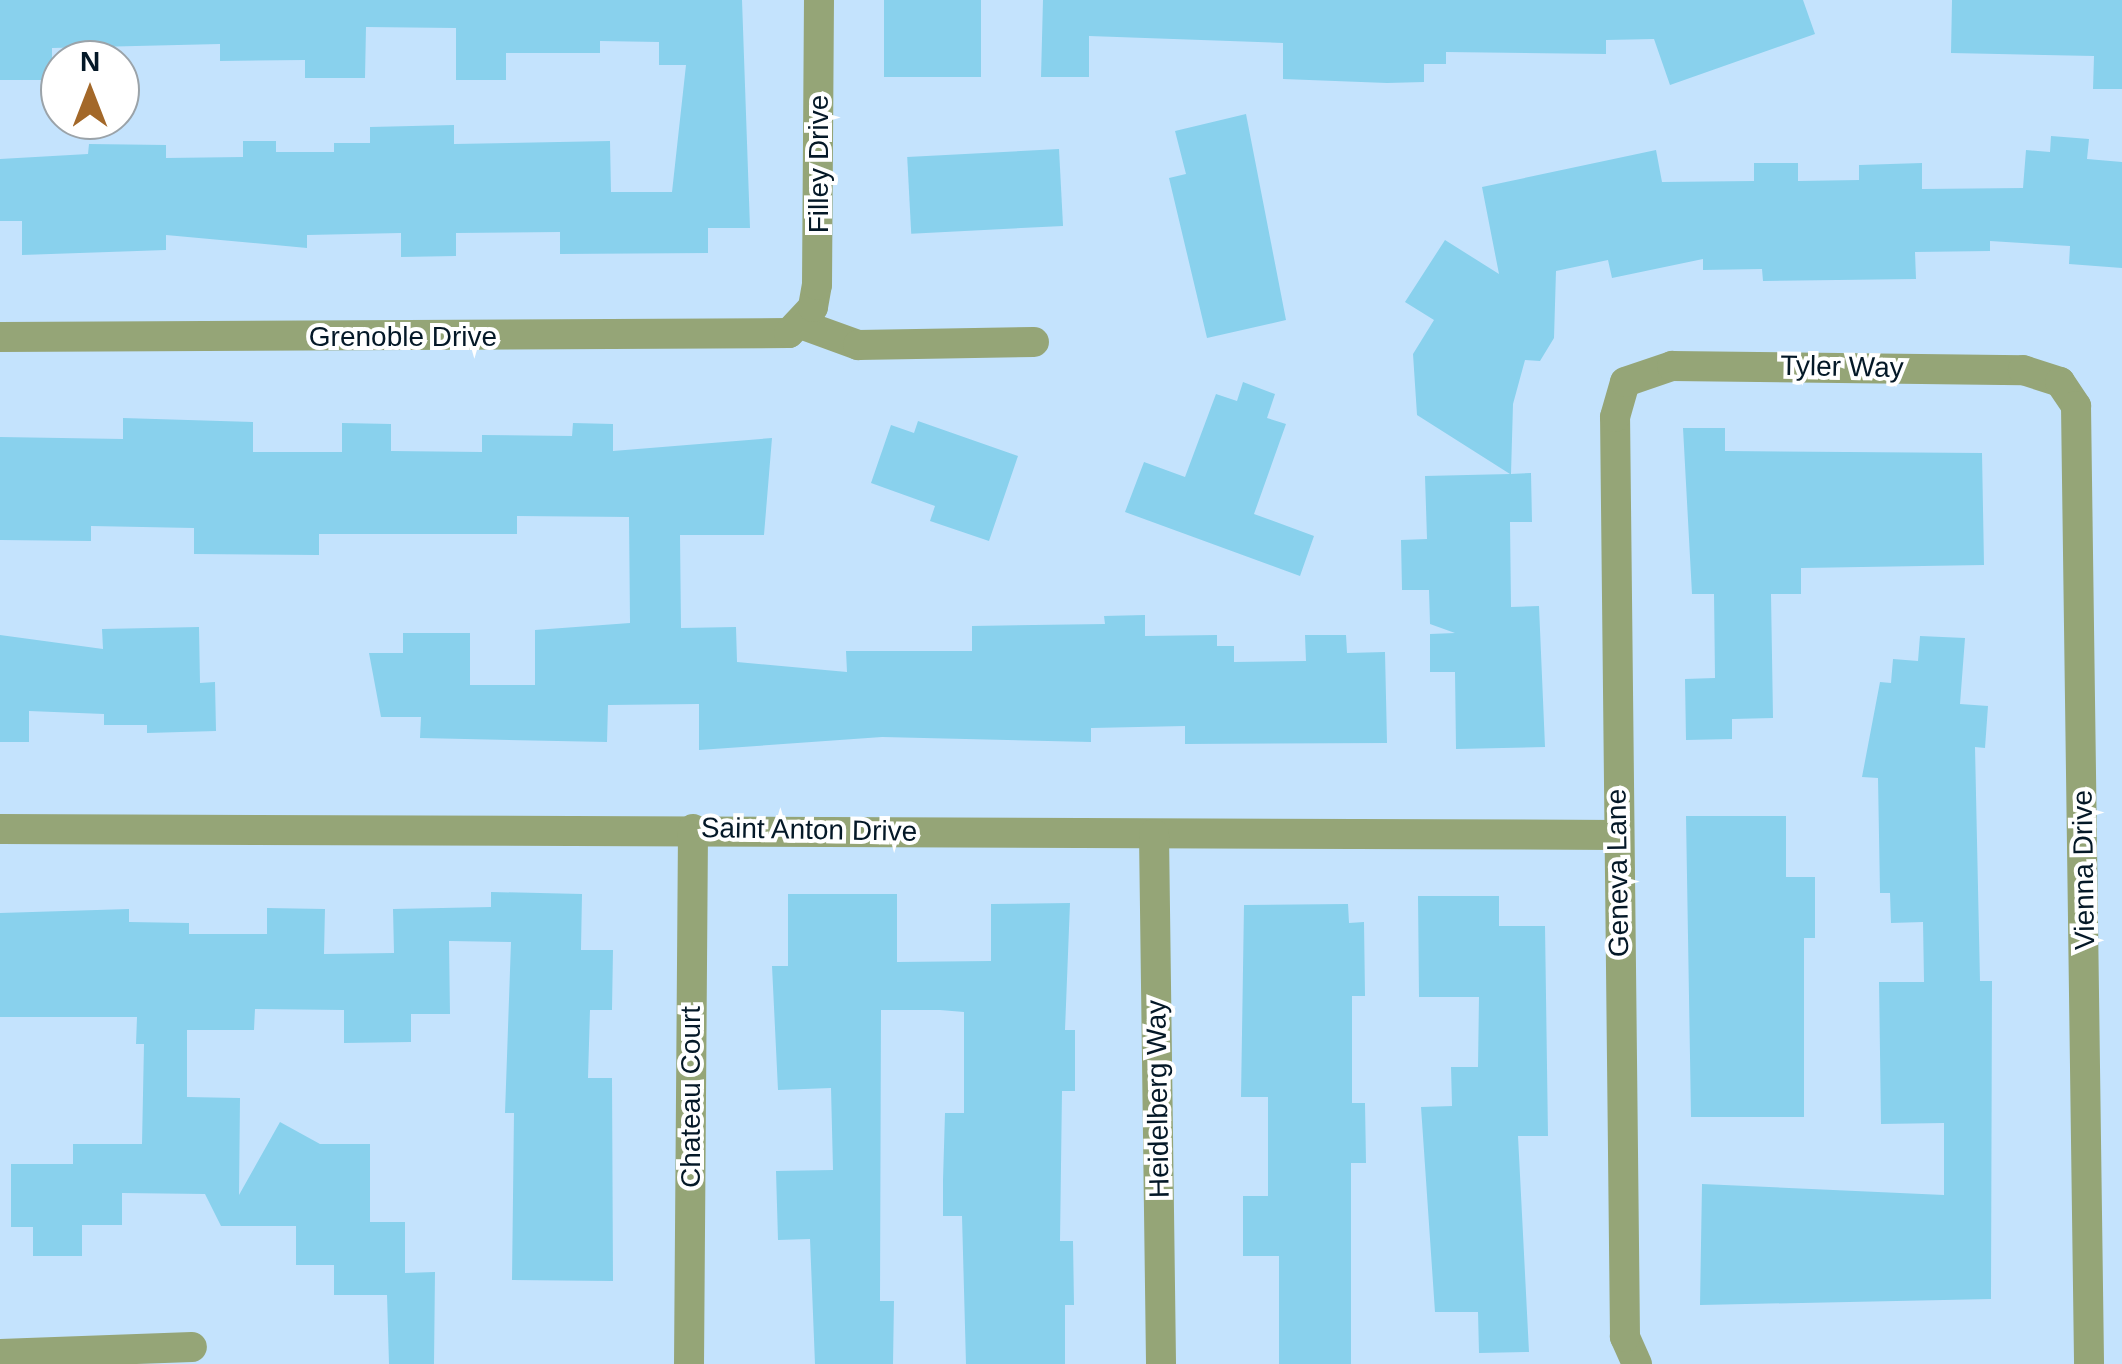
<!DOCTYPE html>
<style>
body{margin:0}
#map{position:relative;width:2122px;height:1364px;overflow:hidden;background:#c4e3fd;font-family:Helvetica,sans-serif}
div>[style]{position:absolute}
.building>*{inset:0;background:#89d1ed;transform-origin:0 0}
.minor>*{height:30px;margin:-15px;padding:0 15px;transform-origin:15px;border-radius:15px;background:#95a577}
span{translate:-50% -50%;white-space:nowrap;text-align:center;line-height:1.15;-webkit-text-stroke:8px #fff;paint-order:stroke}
.street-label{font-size:28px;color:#041827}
.north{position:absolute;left:40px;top:40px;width:100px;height:100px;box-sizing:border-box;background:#fff;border:2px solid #9ba3a9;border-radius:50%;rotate:0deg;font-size:28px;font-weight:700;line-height:40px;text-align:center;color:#041827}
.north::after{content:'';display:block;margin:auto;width:35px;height:45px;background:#a36829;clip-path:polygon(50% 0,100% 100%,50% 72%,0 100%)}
</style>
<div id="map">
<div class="building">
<i style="clip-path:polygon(0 0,742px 0,750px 228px,708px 228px,708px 253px,560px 254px,560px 232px,456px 233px,456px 256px,401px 257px,401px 233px,307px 235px,307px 248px,166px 235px,166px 250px,22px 255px,22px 221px,0 221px,0 159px,88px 154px,89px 144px,166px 145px,166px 158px,243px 157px,243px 141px,276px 141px,276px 152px,334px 152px,334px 143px,370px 143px,370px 127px,454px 125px,454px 144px,610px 141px,611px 192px,672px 192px,686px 65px,659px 65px,659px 42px,600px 41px,600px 53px,506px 53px,506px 80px,456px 80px,456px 28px,366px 27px,365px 78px,305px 78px,305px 60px,220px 61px,220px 44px,52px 48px,52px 80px,0 80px)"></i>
<i style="left:884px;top:0;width:97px;height:77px"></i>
<i style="clip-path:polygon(1043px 0,1803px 0,1815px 34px,1670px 85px,1654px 39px,1606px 40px,1606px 54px,1446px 52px,1446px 64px,1424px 64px,1424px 82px,1387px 83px,1283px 79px,1283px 43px,1089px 36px,1089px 77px,1041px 77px)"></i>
<i style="clip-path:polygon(1952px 0,2122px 0,2122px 89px,2093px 89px,2094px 56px,1951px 53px)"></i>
<i style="clip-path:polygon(1246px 114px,1286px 320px,1207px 338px,1169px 178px,1186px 174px,1175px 131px)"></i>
<i style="clip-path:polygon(2051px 136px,2089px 139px,2087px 159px,2122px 162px,2122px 268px,2069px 264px,2070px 246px,1990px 241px,1990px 251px,1915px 252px,1916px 279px,1763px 281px,1762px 269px,1703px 270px,1703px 259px,1612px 278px,1608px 260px,1556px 271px,1554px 338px,1540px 361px,1525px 360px,1513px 404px,1511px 474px,1531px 473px,1532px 522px,1510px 522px,1511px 607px,1539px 606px,1545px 747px,1456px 749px,1455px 672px,1430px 672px,1430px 634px,1455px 633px,1430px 624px,1429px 590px,1402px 590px,1401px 540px,1427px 539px,1425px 476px,1510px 474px,1417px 415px,1413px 354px,1434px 320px,1405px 302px,1445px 240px,1499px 274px,1482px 187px,1656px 150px,1662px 182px,1754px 181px,1754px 163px,1798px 163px,1798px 181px,1859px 180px,1859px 165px,1922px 163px,1922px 189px,2023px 188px,2026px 150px,2050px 152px)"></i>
<i style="left:1059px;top:149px;width:77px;height:152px;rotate:87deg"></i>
<i style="clip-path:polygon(1243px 382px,1275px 394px,1267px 418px,1286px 424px,1254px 514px,1314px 536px,1300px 576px,1125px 512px,1144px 462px,1185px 477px,1216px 394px,1237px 401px)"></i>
<i style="clip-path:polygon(123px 418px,253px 422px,253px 452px,342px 452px,342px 423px,391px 424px,391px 451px,482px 452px,482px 435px,572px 436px,573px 423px,613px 424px,613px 451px,772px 438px,764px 535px,680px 535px,681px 628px,736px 627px,737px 662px,847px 672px,846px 651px,972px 651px,972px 626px,1105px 624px,1104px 616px,1145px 615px,1145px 636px,1217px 635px,1217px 646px,1234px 646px,1234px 662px,1306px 661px,1305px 635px,1346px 635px,1347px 653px,1385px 652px,1387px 743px,1185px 744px,1185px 726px,1091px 728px,1091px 742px,882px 737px,699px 750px,699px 704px,608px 705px,607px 742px,420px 738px,421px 717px,381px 717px,369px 653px,403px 653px,403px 633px,470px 633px,470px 685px,535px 685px,535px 630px,630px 623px,629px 517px,517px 516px,517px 534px,319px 534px,319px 555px,194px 554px,194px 528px,91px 526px,91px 541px,0 540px,0 437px,123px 439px)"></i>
<i style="clip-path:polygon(918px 421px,1018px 456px,989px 541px,930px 521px,935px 506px,871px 483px,891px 425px,914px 433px)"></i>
<i style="clip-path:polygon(1683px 428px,1725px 428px,1725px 451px,1982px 453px,1984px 565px,1801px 568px,1801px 594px,1771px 594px,1773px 718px,1732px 719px,1732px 739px,1686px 740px,1685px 679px,1715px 678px,1714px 594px,1692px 594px)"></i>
<i style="clip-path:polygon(199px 627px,200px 683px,215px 682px,216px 731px,147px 733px,147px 725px,104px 725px,104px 714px,29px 711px,29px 742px,0 742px,0 635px,103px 649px,102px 629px)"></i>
<i style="clip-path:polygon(1920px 636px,1965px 638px,1960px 704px,1988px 706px,1985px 748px,1975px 747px,1980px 981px,1992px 981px,1991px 1299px,1700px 1305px,1702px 1184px,1944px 1195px,1944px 1123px,1881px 1124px,1879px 982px,1924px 982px,1923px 922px,1891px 923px,1890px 893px,1880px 893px,1878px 778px,1862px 777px,1880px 682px,1891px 683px,1893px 659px,1918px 661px)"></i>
<i style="clip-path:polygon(1686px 816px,1786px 816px,1786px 877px,1815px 877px,1815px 938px,1804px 938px,1804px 1117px,1691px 1117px)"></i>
<i style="clip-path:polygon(491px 892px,582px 894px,581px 950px,613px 950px,612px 1010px,590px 1010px,588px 1078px,612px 1078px,613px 1281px,512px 1280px,514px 1113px,505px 1113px,511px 942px,449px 941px,450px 1014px,411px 1014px,411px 1042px,344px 1043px,344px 1010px,255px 1009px,254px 1030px,187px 1030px,187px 1097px,240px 1098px,239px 1195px,280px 1122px,320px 1144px,370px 1144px,370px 1222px,405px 1222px,405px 1273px,435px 1272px,434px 1364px,389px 1364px,387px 1295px,334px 1295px,334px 1265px,296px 1265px,296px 1226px,221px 1226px,205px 1194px,122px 1193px,122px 1225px,82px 1225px,82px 1256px,33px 1256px,33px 1227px,11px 1227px,11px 1164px,73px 1164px,73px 1144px,142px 1144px,144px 1044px,136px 1044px,137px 1017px,0 1017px,0 913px,129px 909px,129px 922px,189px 923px,189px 934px,267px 934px,267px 908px,325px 909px,324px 954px,394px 953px,393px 909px,491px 907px)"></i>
<i style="clip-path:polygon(788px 894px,897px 894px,897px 962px,991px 961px,991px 904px,1070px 903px,1065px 1030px,1075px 1030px,1075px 1091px,1062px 1091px,1060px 1241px,1073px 1241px,1074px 1305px,1065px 1305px,1065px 1364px,966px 1364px,962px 1216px,943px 1216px,943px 1180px,945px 1113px,964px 1113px,964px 1012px,940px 1010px,881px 1010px,880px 1301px,894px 1301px,893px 1364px,815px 1364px,810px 1239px,778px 1240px,776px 1171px,833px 1170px,831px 1088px,778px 1090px,772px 966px,788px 966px)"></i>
<i style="clip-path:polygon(1418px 896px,1499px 896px,1499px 926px,1545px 926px,1548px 1136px,1518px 1136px,1529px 1352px,1479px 1353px,1478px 1312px,1435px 1312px,1421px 1107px,1452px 1106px,1451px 1067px,1478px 1067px,1479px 997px,1419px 997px)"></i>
<i style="clip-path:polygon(1348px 904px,1349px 923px,1364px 922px,1365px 996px,1352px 996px,1352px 1103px,1365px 1103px,1366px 1163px,1351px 1163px,1351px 1364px,1279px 1364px,1279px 1256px,1243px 1256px,1243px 1196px,1268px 1196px,1268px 1097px,1241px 1097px,1244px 905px)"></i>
</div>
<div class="minor">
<i style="left:803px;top:325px;width:59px;rotate:20deg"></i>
<i style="left:858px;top:345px;width:176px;rotate:-1deg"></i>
<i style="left:0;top:337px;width:789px;rotate:-0.29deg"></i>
<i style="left:789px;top:333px;width:35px;rotate:-47deg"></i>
<i style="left:813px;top:307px;width:22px;rotate:-80deg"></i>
<i style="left:817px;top:285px;width:285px;rotate:-89.6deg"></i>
<i style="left:0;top:829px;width:1618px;rotate:0.21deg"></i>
<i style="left:1154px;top:834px;width:530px;rotate:89.24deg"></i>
<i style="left:0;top:1354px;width:192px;rotate:-2.1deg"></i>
<i style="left:689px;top:1364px;width:535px;rotate:-89.57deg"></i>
<i style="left:1637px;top:1364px;width:30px;rotate:-114deg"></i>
<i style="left:1625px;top:1337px;width:920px;rotate:-90.62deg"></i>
<i style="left:1615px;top:417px;width:36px;rotate:-74deg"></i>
<i style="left:1625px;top:382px;width:50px;rotate:-18.8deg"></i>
<i style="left:1672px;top:366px;width:351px;rotate:0.7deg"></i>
<i style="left:2023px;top:370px;width:39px;rotate:18deg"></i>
<i style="left:2060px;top:382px;width:29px;rotate:56deg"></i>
<i style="left:2076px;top:406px;width:958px;rotate:89.22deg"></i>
</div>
<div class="street-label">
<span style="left:819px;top:164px;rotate:-90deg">Filley Drive</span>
<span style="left:403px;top:337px">Grenoble Drive</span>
<span style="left:1842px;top:367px;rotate:1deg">Tyler Way</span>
<span style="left:809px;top:830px;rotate:1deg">Saint Anton Drive</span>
<span style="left:2084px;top:870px;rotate:-91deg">Vienna Drive</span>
<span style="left:1618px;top:873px;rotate:-91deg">Geneva Lane</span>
<span style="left:691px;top:1097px;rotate:-90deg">Chateau Court</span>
<span style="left:1158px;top:1099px;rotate:-91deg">Heidelberg Way</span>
</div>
<div class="north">N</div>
</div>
